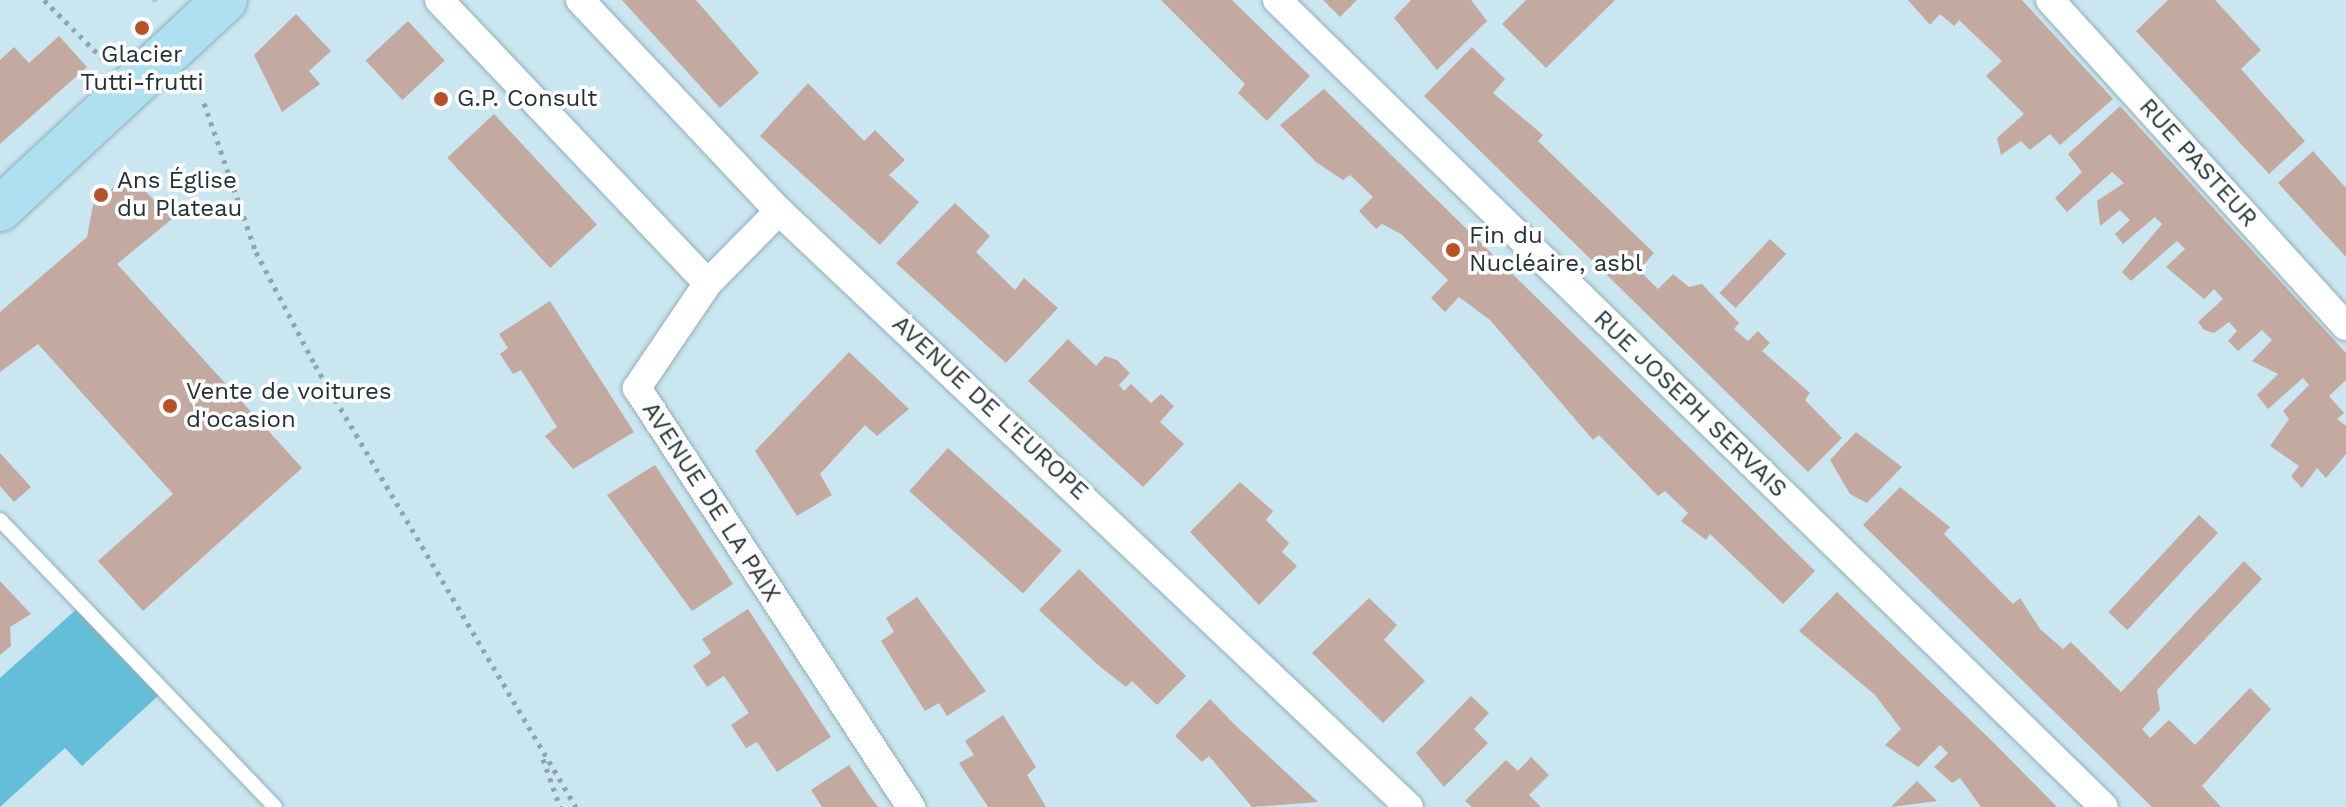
<!DOCTYPE html>
<meta charset="utf-8">
<style>
body{margin:0}
#map{position:relative;width:2346px;height:807px;overflow:hidden;background:#cae7f1;font-family:"Work Sans",sans-serif}
div>[style]{position:absolute}
.green>*{inset:0;background:#65bed9}
.building>*{inset:0;background:#c3a9a0;transform-origin:0 0}
.path>*{height:5px;margin-top:-2.5px;transform-origin:0;background:repeating-linear-gradient(90deg,#8ea5ad 0 4px,transparent 0 10px)}
.roads{filter:drop-shadow(0 0 2px #92aeb7) drop-shadow(0 0 2px #92aeb7)}
.service>*{height:14px;margin:-7px;padding:0 7px;transform-origin:7px;border-radius:7px;background:#fff}
.minor>*{height:28px;margin:-14px;padding:0 14px;transform-origin:14px;border-radius:14px;background:#fff}
.primary>*{height:44px;margin:-22px;padding:0 22px;transform-origin:22px;border-radius:22px;background:#aee0f1}
.dots>*{width:22px;height:22px;translate:-50% -50%;box-sizing:border-box;border:4px solid #fff;border-radius:50%}
span{translate:-50% -50%;white-space:nowrap;text-align:center;line-height:1.15;-webkit-text-stroke:7px #fff;paint-order:stroke}
.poi-label{font-size:24px;color:#263135}
.left{translate:0 -50%;text-align:left}
.street-label{font-size:24px;color:#263135}
</style>
<div id="map">
<div class="green">
<i style="clip-path:polygon(80px 606px,160px 694px,82px 766px,65px 748px,0 807px,0 678px)"></i>
</div>
<div class="building">
<i style="clip-path:polygon(622px 0,696px 0,759px 73px,720px 108px)"></i>
<i style="clip-path:polygon(1161px 0,1232px 0,1310px 76px,1267px 121px,1238px 93px,1245px 84px)"></i>
<i style="clip-path:polygon(1323px 0,1357px 0,1340px 17px)"></i>
<i style="clip-path:polygon(1411px 0,1471px 0,1487px 21px,1437px 70px,1394px 18px)"></i>
<i style="clip-path:polygon(1526px 0,1615px 0,1546px 68px,1502px 24px)"></i>
<i style="clip-path:polygon(1908px 0,2022px 0,2113px 99px,2060px 145px,2050px 134px,2030px 150px,2021px 141px,2001px 155px,1997px 138px,2024px 114px,1986px 76px,2002px 61px,1959px 20px,1954px 26px,1940px 14px,1930px 25px)"></i>
<i style="clip-path:polygon(2168px 0,2215px 0,2261px 50px,2241px 69px,2305px 141px,2269px 174px,2136px 31px)"></i>
<i style="clip-path:polygon(296px 14px,331px 51px,309px 71px,320px 84px,282px 112px,254px 55px)"></i>
<i style="left:408px;top:21px;width:54px;height:58px;rotate:47deg"></i>
<i style="clip-path:polygon(59px 36px,87px 67px,0 144px,0 60px,14px 47px,29px 63px)"></i>
<i style="clip-path:polygon(1472px 47px,1505px 79px,1493px 93px,1543px 135px,1538px 141px,1654px 253px,1639px 270px,1658px 289px,1673px 274px,1689px 287px,1702px 284px,1739px 323px,1734px 329px,1748px 341px,1758px 331px,1770px 343px,1762px 351px,1810px 393px,1805px 400px,1842px 438px,1808px 472px,1424px 96px)"></i>
<i style="clip-path:polygon(808px 83px,864px 141px,875px 130px,905px 160px,889px 175px,919px 202px,880px 245px,760px 136px)"></i>
<i style="clip-path:polygon(1324px 89px,1815px 571px,1783px 604px,1710px 534px,1706px 540px,1681px 521px,1688px 513px,1665px 491px,1658px 496px,1599px 435px,1593px 440px,1490px 320px,1459px 297px,1445px 312px,1431px 298px,1448px 280px,1401px 234px,1382px 224px,1376px 229px,1359px 211px,1373px 197px,1350px 175px,1343px 180px,1316px 162px,1280px 125px)"></i>
<i style="clip-path:polygon(2120px 106px,2346px 353px,2346px 380px,2329px 396px,2344px 413px,2337px 419px,2346px 426px,2346px 454px,2326px 478px,2317px 468px,2302px 488px,2291px 476px,2299px 466px,2270px 446px,2289px 419px,2283px 411px,2309px 385px,2303px 378px,2268px 409px,2257px 395px,2278px 374px,2252px 361px,2272px 340px,2262px 330px,2238px 351px,2228px 341px,2237px 331px,2229px 322px,2214px 333px,2204px 330px,2198px 322px,2223px 299px,2214px 289px,2204px 299px,2166px 267px,2185px 249px,2177px 241px,2131px 281px,2122px 272px,2162px 224px,2155px 217px,2123px 244px,2115px 234px,2130px 220px,2120px 210px,2100px 226px,2097px 201px,2124px 183px,2112px 172px,2067px 212px,2055px 198px,2082px 172px,2068px 154px)"></i>
<i style="left:494px;top:114px;width:151px;height:64px;rotate:47deg"></i>
<i style="clip-path:polygon(2313px 151px,2346px 188px,2346px 257px,2278px 183px)"></i>
<i style="clip-path:polygon(129px 174px,172px 219px,117px 264px,302px 468px,143px 611px,98px 561px,173px 494px,38px 344px,0 372px,0 312px,87px 237px,93px 205px)"></i>
<i style="clip-path:polygon(955px 203px,990px 236px,976px 252px,1015px 290px,1024px 278px,1058px 308px,1006px 363px,896px 263px)"></i>
<i style="left:1770px;top:239px;width:22px;height:74px;rotate:43deg"></i>
<i style="clip-path:polygon(550px 301px,634px 432px,573px 469px,545px 436px,557px 427px,521px 370px,513px 374px,500px 354px,508px 348px,499px 334px)"></i>
<i style="clip-path:polygon(1068px 339px,1096px 366px,1105px 356px,1117px 360px,1130px 373px,1119px 385px,1124px 391px,1131px 384px,1151px 403px,1161px 394px,1174px 406px,1160px 422px,1184px 444px,1143px 487px,1028px 381px)"></i>
<i style="clip-path:polygon(849px 352px,909px 409px,877px 436px,865px 425px,820px 474px,832px 495px,797px 516px,755px 451px)"></i>
<i style="clip-path:polygon(1856px 432px,1902px 467px,1867px 503px,1850px 494px,1830px 460px)"></i>
<i style="left:948px;top:448px;width:153px;height:58px;rotate:42deg"></i>
<i style="clip-path:polygon(0 453px,31px 487px,14px 502px,0 486px)"></i>
<i style="clip-path:polygon(655px 465px,733px 584px,692px 611px,607px 495px)"></i>
<i style="clip-path:polygon(1240px 482px,1273px 511px,1266px 520px,1289px 543px,1282px 552px,1297px 566px,1259px 605px,1190px 532px)"></i>
<i style="clip-path:polygon(1900px 487px,1950px 527px,1944px 534px,2013px 604px,2020px 598px,2040px 629px,2063px 649px,2071px 642px,2121px 692px,2244px 561px,2262px 579px,2157px 690px,2160px 710px,2142px 729px,2150px 738px,2169px 720px,2195px 745px,2250px 688px,2271px 709px,2202px 786px,2221px 807px,2152px 807px,1863px 525px)"></i>
<i style="left:2199px;top:515px;width:26px;height:133px;rotate:43deg"></i>
<i style="clip-path:polygon(1079px 569px,1186px 676px,1157px 705px,1132px 681px,1126px 687px,1098px 665px,1039px 610px)"></i>
<i style="clip-path:polygon(0 581px,31px 614px,10px 627px,11px 646px,0 655px)"></i>
<i style="clip-path:polygon(1837px 592px,1993px 742px,2057px 807px,1981px 807px,1960px 778px,1952px 783px,1934px 767px,1948px 753px,1940px 745px,1918px 767px,1885px 745px,1901px 729px,1875px 695px,1799px 631px)"></i>
<i style="clip-path:polygon(917px 597px,986px 691px,947px 716px,939px 703px,925px 711px,881px 641px,894px 632px,886px 618px)"></i>
<i style="clip-path:polygon(1369px 598px,1397px 625px,1384px 640px,1425px 681px,1383px 723px,1312px 653px)"></i>
<i style="clip-path:polygon(748px 609px,831px 737px,777px 772px,757px 742px,746px 748px,731px 725px,749px 713px,724px 676px,707px 687px,693px 666px,711px 653px,702px 639px)"></i>
<i style="clip-path:polygon(1471px 696px,1489px 713px,1474px 729px,1488px 743px,1444px 787px,1416px 753px)"></i>
<i style="clip-path:polygon(1210px 699px,1236px 726px,1318px 802px,1252px 807px,1209px 756px,1202px 762px,1175px 736px)"></i>
<i style="clip-path:polygon(1003px 715px,1036px 767px,1027px 775px,1046px 807px,988px 807px,959px 763px,974px 755px,965px 741px)"></i>
<i style="clip-path:polygon(1531px 757px,1549px 775px,1529px 795px,1541px 807px,1472px 807px,1465px 801px,1506px 760px,1518px 771px)"></i>
<i style="clip-path:polygon(849px 765px,869px 795px,878px 807px,822px 807px,811px 790px)"></i>
<i style="clip-path:polygon(1917px 781px,1937px 801px,1891px 807px)"></i>
</div>
<div class="path">
<i style="left:44px;top:0;width:86px;rotate:45deg"></i>
<i style="left:155px;top:0;width:1px;rotate:90deg"></i>
<i style="left:204px;top:103px;width:158px;rotate:70.8deg"></i>
<i style="left:256px;top:252px;width:127px;rotate:62.4deg"></i>
<i style="left:315px;top:365px;width:513px;rotate:59.44deg"></i>
<i style="left:543px;top:759px;width:51px;rotate:70.5deg"></i>
</div>
<div class="roads">
<div class="service">
<i style="left:0;top:520px;width:397px;rotate:46.2deg"></i>
</div>
<div class="minor">
<i style="left:439px;top:0;width:390px;rotate:46.5deg"></i>
<i style="left:580px;top:0;width:290px;rotate:46.7deg"></i>
<i style="left:779px;top:211px;width:867px;rotate:43.41deg"></i>
<i style="left:1277px;top:0;width:1155px;rotate:44.3deg"></i>
<i style="left:2050px;top:0;width:440px;rotate:47.8deg"></i>
<i style="left:779px;top:211px;width:101px;rotate:134.6deg"></i>
<i style="left:708px;top:283px;width:127px;rotate:124.1deg"></i>
<i style="left:637px;top:388px;width:501px;rotate:56.82deg"></i>
</div>
<div class="primary">
<i style="left:0;top:209px;width:307px;rotate:-42.9deg"></i>
</div>
</div>
<div class="dots">
<i style="left:142px;top:28px;background:#b85128"></i>
<i style="left:441px;top:99px;background:#b85128"></i>
<i style="left:101px;top:195px;background:#b85128"></i>
<i style="left:1453px;top:250px;background:#b85128"></i>
<i style="left:170px;top:406px;background:#b85128"></i>
</div>
<div class="poi-label">
<span style="left:142px;top:69px">Glacier<br>Tutti-frutti</span>
<span class="left" style="left:457px;top:99px">G.P. Consult</span>
<span class="left" style="left:117px;top:195px">Ans Église<br>du Plateau</span>
<span class="left" style="left:1469px;top:250px">Fin du<br>Nucléaire, asbl</span>
<span class="left" style="left:186px;top:406px">Vente de voitures<br>d'ocasion</span>
</div>
<div class="street-label">
<span style="left:2198px;top:163px;rotate:48deg">RUE PASTEUR</span>
<span style="left:1690px;top:404px;rotate:44deg">RUE JOSEPH SERVAIS</span>
<span style="left:990px;top:408px;rotate:43deg">AVENUE DE L'EUROPE</span>
<span style="left:711px;top:502px;rotate:57deg">AVENUE DE LA PAIX</span>
</div>
</div>
